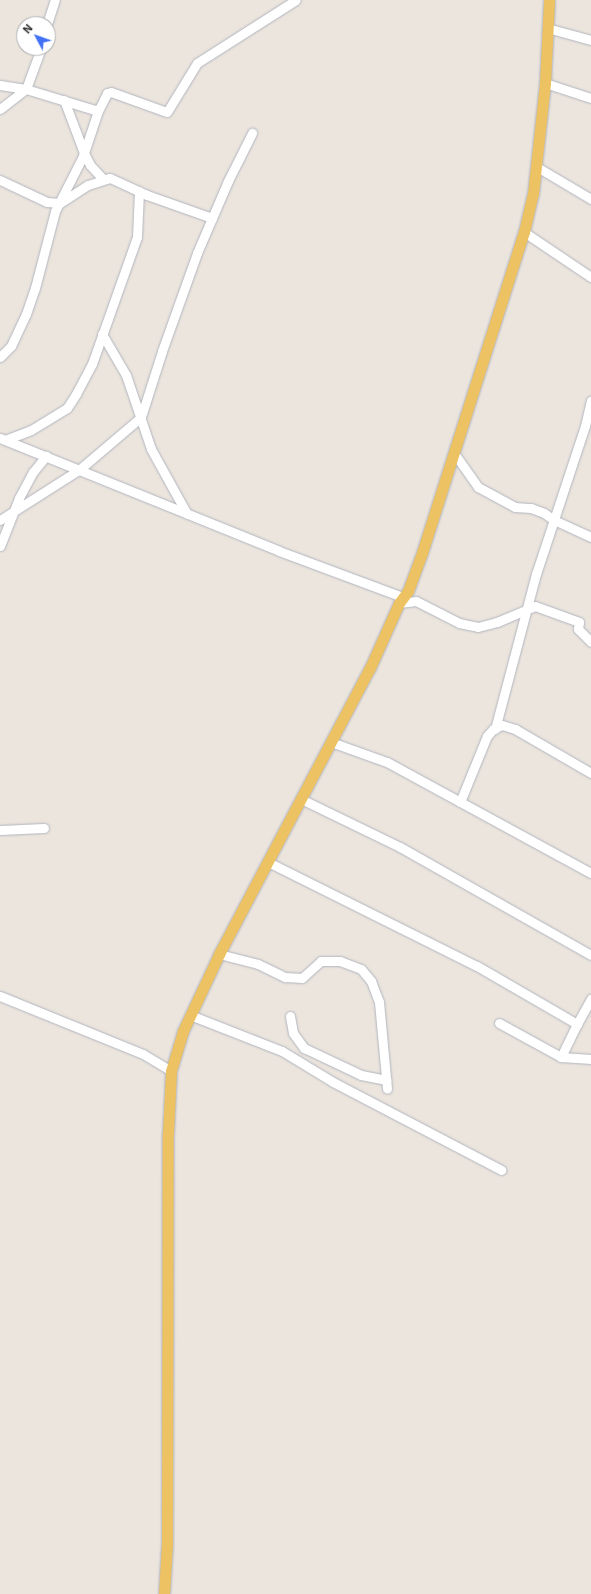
<!DOCTYPE html>
<style>
body{margin:0}
#map{position:relative;width:591px;height:1594px;overflow:hidden;background:#ece5de;font-family:"Exo 2",sans-serif}
div>[style]{position:absolute}
.roads{filter:drop-shadow(0 0 1px #b1b5be) drop-shadow(0 0 1px #b1b5be)}
.minor>*{height:9px;margin:-4.5px;padding:0 4.5px;transform-origin:4.5px;border-radius:4.5px;background:#fff}
.major>*{height:11px;margin:-5.5px;padding:0 5.5px;transform-origin:5.5px;border-radius:5.5px;background:#edc262}
span{translate:-50% -50%;white-space:nowrap;text-align:center;line-height:1.15;-webkit-text-stroke:3px #fff;paint-order:stroke}
.north{position:absolute;left:16px;top:16px;width:40px;height:40px;box-sizing:border-box;background:#fff;border:1px solid #aaa;border-radius:50%;rotate:311deg;font-size:11px;font-weight:700;line-height:16px;text-align:center;color:#2b2b2b}
.north::after{content:'';display:block;margin:auto;width:14px;height:18px;background:#4271f5;clip-path:polygon(50% 0,100% 100%,50% 72%,0 100%)}
</style>
<div id="map">
<div class="roads">
<div class="minor">
<i style="left:47px;top:24px;width:25px;rotate:-72deg"></i>
<i style="left:547px;top:28px;width:46px;rotate:15.3deg"></i>
<i style="left:545px;top:83px;width:48px;rotate:18.1deg"></i>
<i style="left:0;top:85px;width:26px;rotate:9deg"></i>
<i style="left:26px;top:89px;width:75px;rotate:17deg"></i>
<i style="left:98px;top:111px;width:20px;rotate:-63deg"></i>
<i style="left:107px;top:93px;width:4px;rotate:-14deg"></i>
<i style="left:111px;top:92px;width:59px;rotate:19.7deg"></i>
<i style="left:167px;top:112px;width:57px;rotate:-58.5deg"></i>
<i style="left:197px;top:63px;width:117px;rotate:-32.5deg"></i>
<i style="left:64px;top:100px;width:57px;rotate:69.3deg"></i>
<i style="left:84px;top:153px;width:13px;rotate:63deg"></i>
<i style="left:90px;top:165px;width:18px;rotate:47deg"></i>
<i style="left:0;top:109px;width:33px;rotate:-38deg"></i>
<i style="left:26px;top:89px;width:44px;rotate:-69.9deg"></i>
<i style="left:537px;top:167px;width:63px;rotate:30.7deg"></i>
<i style="left:0;top:180px;width:52px;rotate:25.1deg"></i>
<i style="left:47px;top:202px;width:13px;rotate:4deg"></i>
<i style="left:60px;top:203px;width:33px;rotate:-33deg"></i>
<i style="left:88px;top:185px;width:23px;rotate:-18deg"></i>
<i style="left:110px;top:178px;width:41px;rotate:24.7deg"></i>
<i style="left:147px;top:195px;width:69px;rotate:19.5deg"></i>
<i style="left:524px;top:232px;width:81px;rotate:33.9deg"></i>
<i style="left:102px;top:334px;width:48px;rotate:59.7deg"></i>
<i style="left:126px;top:375px;width:78px;rotate:71.3deg"></i>
<i style="left:151px;top:449px;width:74px;rotate:61deg"></i>
<i style="left:0;top:357px;width:16px;rotate:-45deg"></i>
<i style="left:11px;top:346px;width:35px;rotate:-65deg"></i>
<i style="left:26px;top:314px;width:28px;rotate:-71deg"></i>
<i style="left:35px;top:288px;width:80px;rotate:-75.4deg"></i>
<i style="left:55px;top:211px;width:62px;rotate:-63deg"></i>
<i style="left:83px;top:156px;width:47px;rotate:-71.6deg"></i>
<i style="left:0;top:438px;width:301px;rotate:22deg"></i>
<i style="left:279px;top:551px;width:129px;rotate:20.4deg"></i>
<i style="left:400px;top:596px;width:7px;rotate:98deg"></i>
<i style="left:399px;top:603px;width:17px;rotate:-7deg"></i>
<i style="left:416px;top:601px;width:48px;rotate:27.1deg"></i>
<i style="left:459px;top:623px;width:19px;rotate:12deg"></i>
<i style="left:478px;top:627px;width:20px;rotate:-15deg"></i>
<i style="left:497px;top:622px;width:41px;rotate:-22.8deg"></i>
<i style="left:535px;top:606px;width:47px;rotate:20deg"></i>
<i style="left:579px;top:622px;width:7px;rotate:98deg"></i>
<i style="left:578px;top:629px;width:18px;rotate:45deg"></i>
<i style="left:5px;top:440px;width:28px;rotate:-21deg"></i>
<i style="left:31px;top:430px;width:42px;rotate:-31.4deg"></i>
<i style="left:67px;top:408px;width:17px;rotate:-57deg"></i>
<i style="left:76px;top:394px;width:34px;rotate:-62deg"></i>
<i style="left:92px;top:364px;width:135px;rotate:-70.5deg"></i>
<i style="left:137px;top:237px;width:46px;rotate:-87.5deg"></i>
<i style="left:454px;top:453px;width:42px;rotate:54.8deg"></i>
<i style="left:478px;top:487px;width:42px;rotate:28.4deg"></i>
<i style="left:515px;top:507px;width:16px;rotate:4deg"></i>
<i style="left:531px;top:508px;width:14px;rotate:21deg"></i>
<i style="left:544px;top:513px;width:12px;rotate:35deg"></i>
<i style="left:554px;top:520px;width:41px;rotate:24.7deg"></i>
<i style="left:0;top:520px;width:95px;rotate:-32.5deg"></i>
<i style="left:80px;top:469px;width:80px;rotate:-40.4deg"></i>
<i style="left:141px;top:417px;width:69px;rotate:-72.3deg"></i>
<i style="left:162px;top:351px;width:104px;rotate:-70.3deg"></i>
<i style="left:197px;top:253px;width:78px;rotate:-66.7deg"></i>
<i style="left:228px;top:181px;width:54px;rotate:-63.4deg"></i>
<i style="left:0;top:546px;width:52px;rotate:-68.4deg"></i>
<i style="left:19px;top:498px;width:30px;rotate:-62deg"></i>
<i style="left:33px;top:472px;width:21px;rotate:-51deg"></i>
<i style="left:495px;top:729px;width:160px;rotate:-75.2deg"></i>
<i style="left:536px;top:574px;width:156px;rotate:-71.7deg"></i>
<i style="left:585px;top:426px;width:26px;rotate:-77deg"></i>
<i style="left:331px;top:742px;width:59px;rotate:19.7deg"></i>
<i style="left:387px;top:762px;width:232px;rotate:28.6deg"></i>
<i style="left:301px;top:799px;width:110px;rotate:25.9deg"></i>
<i style="left:400px;top:847px;width:219px;rotate:29.5deg"></i>
<i style="left:460px;top:802px;width:71px;rotate:-67.8deg"></i>
<i style="left:487px;top:736px;width:9px;rotate:-49deg"></i>
<i style="left:493px;top:729px;width:10px;rotate:-24deg"></i>
<i style="left:502px;top:725px;width:14px;rotate:17deg"></i>
<i style="left:515px;top:729px;width:88px;rotate:30.1deg"></i>
<i style="left:0;top:830px;width:44px;rotate:-2.6deg"></i>
<i style="left:268px;top:862px;width:233px;rotate:26.5deg"></i>
<i style="left:477px;top:966px;width:116px;rotate:30.1deg"></i>
<i style="left:577px;top:1024px;width:37px;rotate:116deg"></i>
<i style="left:219px;top:954px;width:40px;rotate:14.4deg"></i>
<i style="left:258px;top:964px;width:30px;rotate:26deg"></i>
<i style="left:285px;top:977px;width:17px;rotate:3deg"></i>
<i style="left:302px;top:978px;width:25px;rotate:-42deg"></i>
<i style="left:321px;top:961px;width:19px"></i>
<i style="left:340px;top:961px;width:22px;rotate:21deg"></i>
<i style="left:361px;top:969px;width:16px;rotate:50deg"></i>
<i style="left:371px;top:981px;width:22px;rotate:69deg"></i>
<i style="left:379px;top:1002px;width:87px;rotate:84.7deg"></i>
<i style="left:0;top:996px;width:154px;rotate:22.1deg"></i>
<i style="left:143px;top:1054px;width:33px;rotate:31deg"></i>
<i style="left:190px;top:1015px;width:99px;rotate:21.4deg"></i>
<i style="left:282px;top:1051px;width:60px;rotate:31.3deg"></i>
<i style="left:333px;top:1082px;width:190px;rotate:27.6deg"></i>
<i style="left:290px;top:1016px;width:17px;rotate:80deg"></i>
<i style="left:293px;top:1033px;width:19px;rotate:54deg"></i>
<i style="left:304px;top:1048px;width:63px;rotate:25.3deg"></i>
<i style="left:361px;top:1075px;width:26px;rotate:11deg"></i>
<i style="left:499px;top:1023px;width:71px;rotate:28.7deg"></i>
<i style="left:561px;top:1057px;width:30px;rotate:4deg"></i>
<i style="left:577px;top:1024px;width:29px;rotate:-61deg"></i>
</div>
<div class="major">
<i style="left:164px;top:1594px;width:50px;rotate:-86.6deg"></i>
<i style="left:167px;top:1544px;width:411px;rotate:-89.9deg"></i>
<i style="left:168px;top:1133px;width:62px;rotate:-87.2deg"></i>
<i style="left:171px;top:1071px;width:42px;rotate:-73.3deg"></i>
<i style="left:183px;top:1031px;width:85px;rotate:-64.9deg"></i>
<i style="left:219px;top:954px;width:323px;rotate:-62.2deg"></i>
<i style="left:370px;top:668px;width:71px;rotate:-66deg"></i>
<i style="left:399px;top:603px;width:15px;rotate:-53deg"></i>
<i style="left:408px;top:591px;width:40px;rotate:-69.8deg"></i>
<i style="left:422px;top:553px;width:337px;rotate:-72.4deg"></i>
<i style="left:524px;top:232px;width:39px;rotate:-77deg"></i>
<i style="left:533px;top:194px;width:112px;rotate:-83.8deg"></i>
<i style="left:545px;top:83px;width:83px;rotate:-87.2deg"></i>
</div>
</div>
<div class="north">N</div>
</div>
